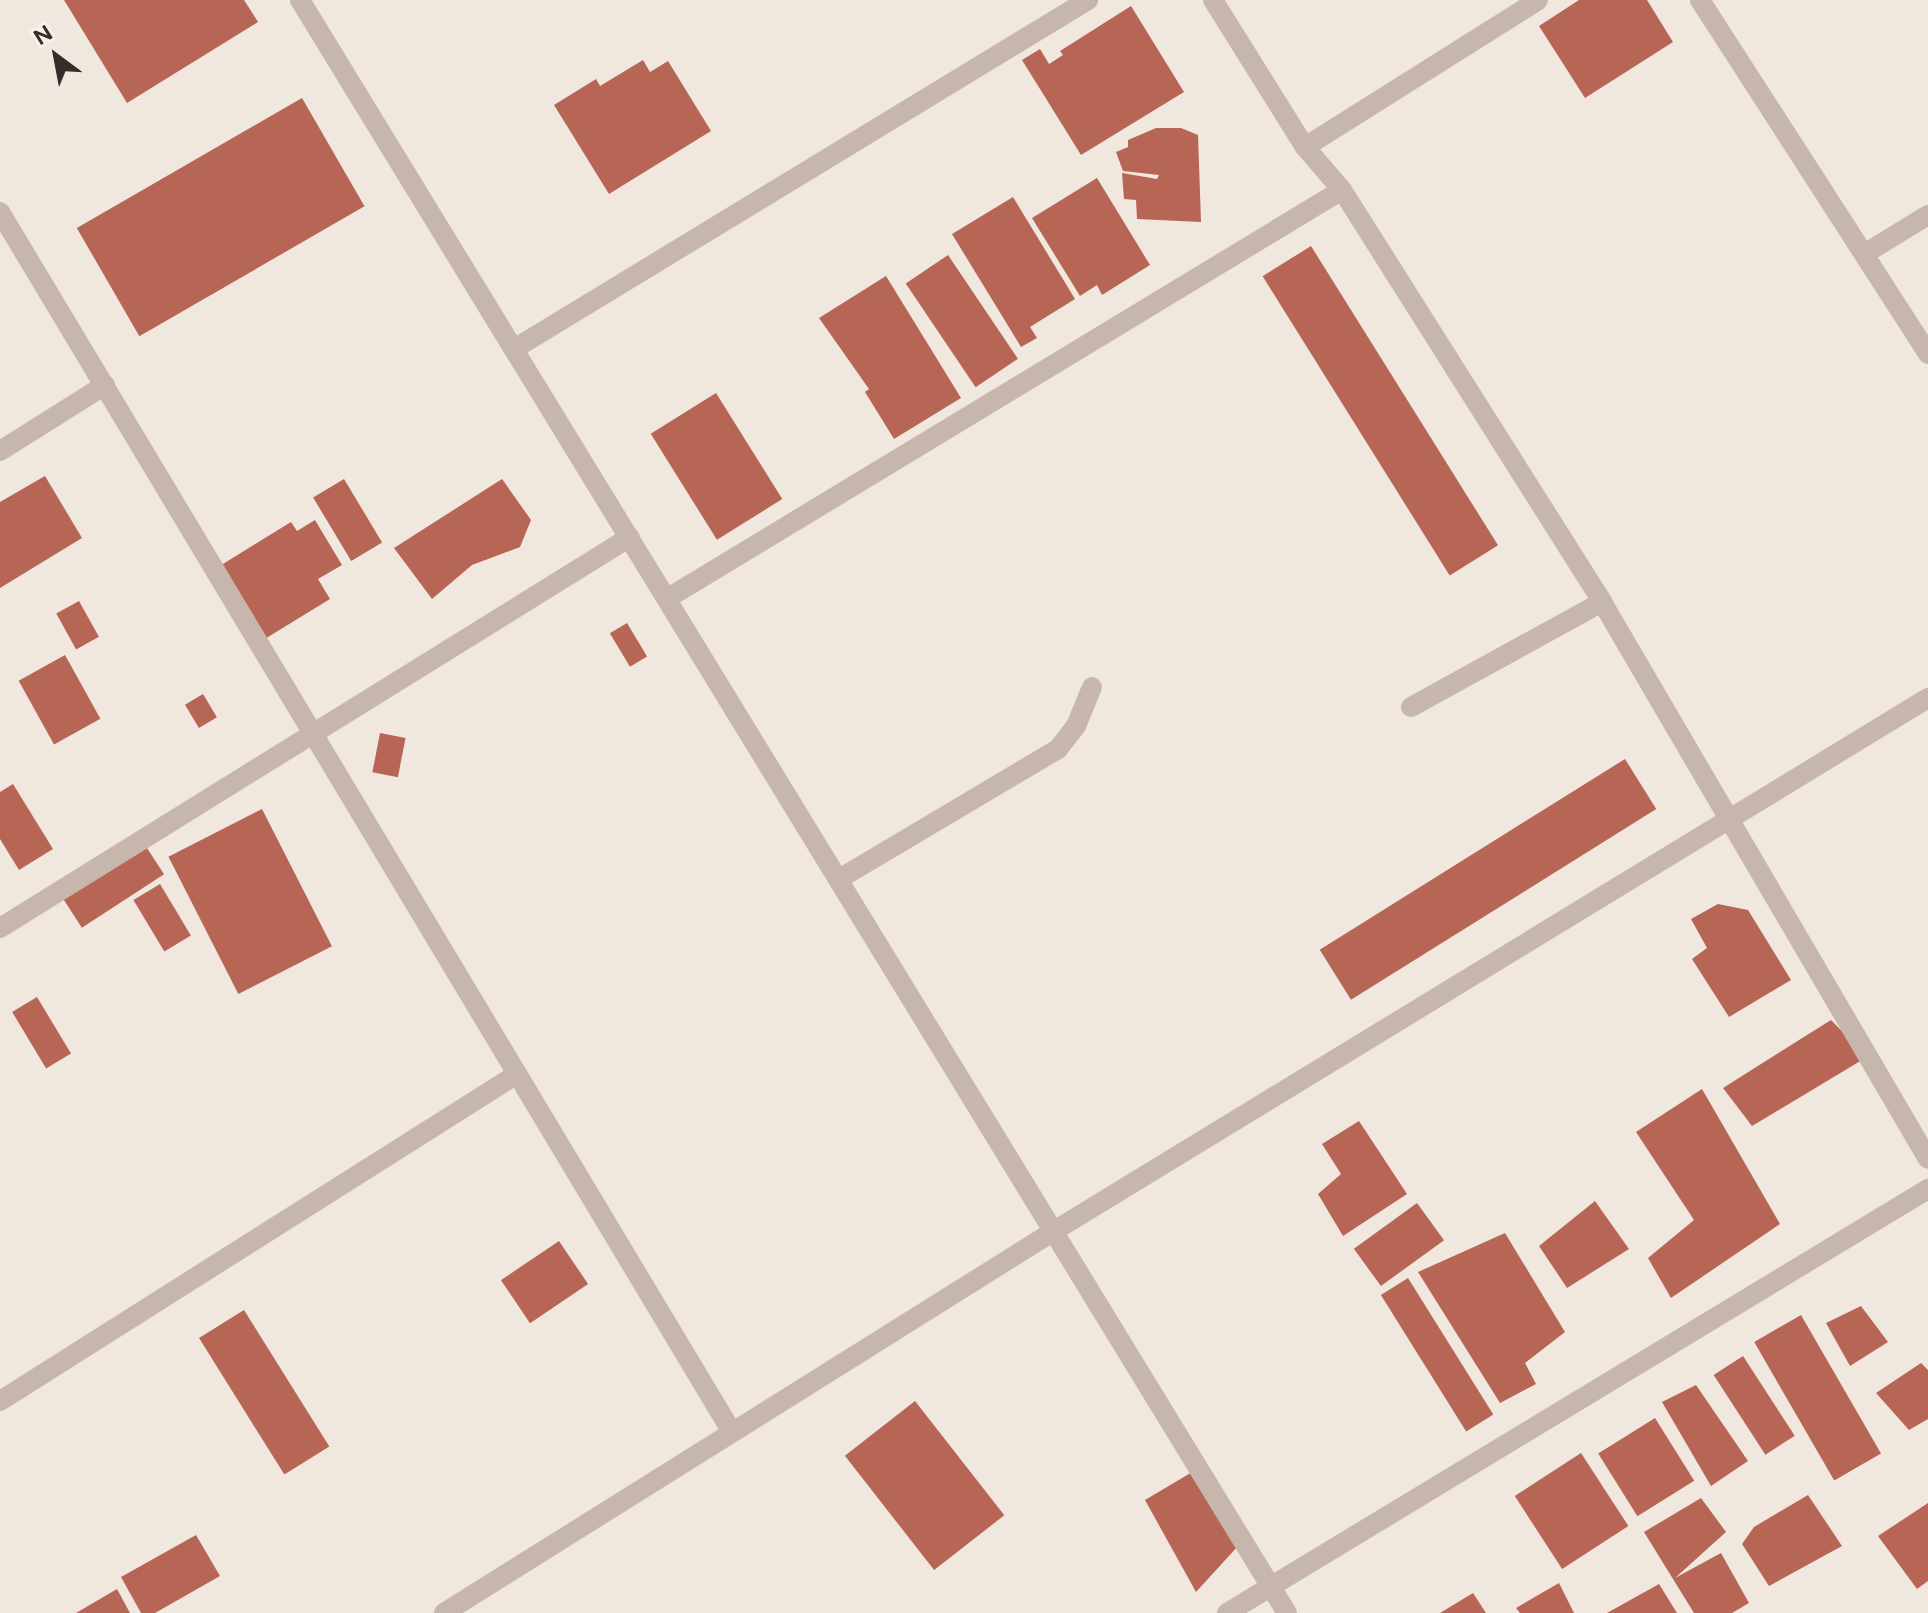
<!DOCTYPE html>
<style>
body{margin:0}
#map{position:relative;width:1928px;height:1613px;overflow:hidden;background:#f0e7df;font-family:Figtree,sans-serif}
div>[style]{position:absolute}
.building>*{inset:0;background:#b76656;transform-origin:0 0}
.lane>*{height:20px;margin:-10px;padding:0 10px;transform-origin:10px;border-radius:10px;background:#c6b6ac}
.street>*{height:20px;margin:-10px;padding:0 10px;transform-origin:10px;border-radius:10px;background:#c6b6ac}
span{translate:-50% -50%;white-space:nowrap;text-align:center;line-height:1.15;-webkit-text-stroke:6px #f8f1eb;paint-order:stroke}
.north{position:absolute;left:16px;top:16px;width:80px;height:80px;-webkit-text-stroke:6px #f8f1eb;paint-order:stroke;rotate:328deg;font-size:22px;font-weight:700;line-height:32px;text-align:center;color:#362d2a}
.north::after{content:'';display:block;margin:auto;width:28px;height:36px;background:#362d2a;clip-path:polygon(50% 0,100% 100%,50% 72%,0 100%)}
</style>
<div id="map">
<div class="building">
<i style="clip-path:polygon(64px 0,244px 0,258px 22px,127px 103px)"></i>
<i style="clip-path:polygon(1579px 0,1647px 0,1673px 42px,1585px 98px,1539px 26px)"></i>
<i style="clip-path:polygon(1131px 6px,1184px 92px,1081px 155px,1022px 60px,1040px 49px,1049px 64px,1063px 55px,1060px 51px)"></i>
<i style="clip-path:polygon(643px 60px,650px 72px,668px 61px,711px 131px,609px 194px,554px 105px,596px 79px,600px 86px)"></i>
<i style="left:302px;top:98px;width:125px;height:260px;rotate:60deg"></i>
<i style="clip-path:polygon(1156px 128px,1181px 128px,1198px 135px,1201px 222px,1137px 219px,1136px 200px,1124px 199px,1122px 173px,1157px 179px,1159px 175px,1123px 171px,1116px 152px,1128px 147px,1128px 140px)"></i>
<i style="clip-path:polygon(1097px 178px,1150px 265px,1102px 295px,1097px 285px,1080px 296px,1032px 218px)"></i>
<i style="clip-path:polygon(1013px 197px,1075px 299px,1030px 327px,1037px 338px,1021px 347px,952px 234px)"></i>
<i style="left:1311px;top:246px;width:353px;height:57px;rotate:58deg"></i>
<i style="left:948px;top:255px;width:125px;height:51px;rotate:56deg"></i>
<i style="clip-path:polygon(886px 276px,961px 398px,894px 439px,865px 392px,869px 389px,819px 318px)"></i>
<i style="left:716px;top:393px;width:125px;height:77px;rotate:58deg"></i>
<i style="clip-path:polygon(45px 476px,82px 538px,0 588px,0 502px)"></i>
<i style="left:344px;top:479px;width:74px;height:36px;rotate:59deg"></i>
<i style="clip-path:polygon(502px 479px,531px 520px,520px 547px,472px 565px,432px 599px,394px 548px)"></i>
<i style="clip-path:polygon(315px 520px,342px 565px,318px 579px,330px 599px,255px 645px,210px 572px,291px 522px,297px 531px)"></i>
<i style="left:79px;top:601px;width:41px;height:26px;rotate:61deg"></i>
<i style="left:627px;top:623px;width:39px;height:20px;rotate:59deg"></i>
<i style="left:65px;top:655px;width:73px;height:53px;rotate:61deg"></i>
<i style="left:203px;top:694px;width:27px;height:21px;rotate:59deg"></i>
<i style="left:380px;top:733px;width:26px;height:40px;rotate:11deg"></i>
<i style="left:1625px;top:759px;width:59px;height:360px;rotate:58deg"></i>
<i style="clip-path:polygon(13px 784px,53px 849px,19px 870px,0 839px,0 792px)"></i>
<i style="left:262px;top:809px;width:154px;height:105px;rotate:63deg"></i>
<i style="left:145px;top:845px;width:35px;height:98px;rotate:57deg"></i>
<i style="left:160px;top:884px;width:60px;height:31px;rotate:59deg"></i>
<i style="clip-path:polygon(1718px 904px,1748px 910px,1791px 980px,1729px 1017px,1692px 959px,1707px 948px,1691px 919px)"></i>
<i style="left:37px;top:997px;width:66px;height:29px;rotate:59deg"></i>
<i style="clip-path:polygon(1831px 1020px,1867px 1057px,1752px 1126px,1723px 1088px)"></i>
<i style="clip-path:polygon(1702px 1089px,1780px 1224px,1671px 1298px,1648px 1258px,1694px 1220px,1636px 1132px)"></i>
<i style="clip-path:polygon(1359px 1121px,1407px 1194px,1343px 1236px,1318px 1194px,1341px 1174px,1322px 1144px)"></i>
<i style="clip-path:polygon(1595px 1201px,1629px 1249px,1567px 1288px,1539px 1246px)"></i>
<i style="left:1417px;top:1203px;width:46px;height:78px;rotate:54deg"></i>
<i style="clip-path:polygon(1505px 1233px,1565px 1332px,1525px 1363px,1536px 1384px,1500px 1403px,1418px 1272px)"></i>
<i style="left:559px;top:1241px;width:52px;height:70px;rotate:56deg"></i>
<i style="left:1408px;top:1278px;width:161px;height:32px;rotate:58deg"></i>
<i style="clip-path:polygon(1861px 1306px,1888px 1342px,1850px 1366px,1826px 1323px)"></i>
<i style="left:244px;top:1310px;width:161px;height:53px;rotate:58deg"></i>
<i style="left:1801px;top:1315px;width:160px;height:54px;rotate:60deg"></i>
<i style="left:1743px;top:1356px;width:95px;height:35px;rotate:57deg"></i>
<i style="clip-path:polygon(1921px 1363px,1928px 1370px,1928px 1419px,1909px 1430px,1876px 1393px)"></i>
<i style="clip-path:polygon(1696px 1385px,1748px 1461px,1711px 1486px,1662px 1402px)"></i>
<i style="left:915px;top:1401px;width:145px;height:89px;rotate:52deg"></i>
<i style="left:1655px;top:1418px;width:74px;height:67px;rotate:58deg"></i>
<i style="left:1581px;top:1453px;width:87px;height:79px;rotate:57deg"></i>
<i style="clip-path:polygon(1199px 1468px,1249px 1534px,1196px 1592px,1145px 1500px)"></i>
<i style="clip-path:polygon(1808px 1495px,1842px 1546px,1769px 1586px,1742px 1544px,1754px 1527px)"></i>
<i style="clip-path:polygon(1701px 1498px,1726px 1532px,1675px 1578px,1721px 1553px,1749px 1603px,1732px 1613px,1694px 1613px,1644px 1532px)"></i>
<i style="clip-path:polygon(1928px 1503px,1928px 1581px,1917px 1589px,1878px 1536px)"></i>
<i style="clip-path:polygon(196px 1535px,220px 1576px,155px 1613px,141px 1613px,121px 1577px)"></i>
<i style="clip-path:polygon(1559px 1583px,1574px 1613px,1520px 1613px,1516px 1608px)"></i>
<i style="clip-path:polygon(1659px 1584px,1677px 1613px,1607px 1613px)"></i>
<i style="clip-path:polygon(117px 1589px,130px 1613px,76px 1613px)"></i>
<i style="clip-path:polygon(1473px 1593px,1486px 1613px,1440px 1613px)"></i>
</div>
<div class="lane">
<i style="left:1411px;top:707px;width:218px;rotate:-28.8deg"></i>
<i style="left:839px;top:879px;width:255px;rotate:-30.7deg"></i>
<i style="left:1058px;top:749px;width:29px;rotate:-52deg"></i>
<i style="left:1076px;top:726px;width:42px;rotate:-67.7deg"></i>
</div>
<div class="street">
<i style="left:300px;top:0;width:1891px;rotate:58.54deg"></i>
<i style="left:1213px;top:0;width:173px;rotate:58deg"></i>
<i style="left:1305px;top:147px;width:57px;rotate:49.3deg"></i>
<i style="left:1342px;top:190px;width:487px;rotate:57.7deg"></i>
<i style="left:1602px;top:602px;width:645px;rotate:59.66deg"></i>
<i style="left:1700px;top:0;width:421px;rotate:57.2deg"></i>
<i style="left:1305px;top:147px;width:275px;rotate:-32.2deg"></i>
<i style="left:0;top:212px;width:1423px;rotate:59.04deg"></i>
<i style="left:1866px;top:253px;width:73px;rotate:-31.5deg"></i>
<i style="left:514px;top:349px;width:672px;rotate:-31.3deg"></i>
<i style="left:0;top:451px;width:124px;rotate:-32.2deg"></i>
<i style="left:668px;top:598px;width:788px;rotate:-31.19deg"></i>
<i style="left:0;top:928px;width:741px;rotate:-31.83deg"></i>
<i style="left:0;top:1401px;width:612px;rotate:-32.31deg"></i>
<i style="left:444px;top:1613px;width:720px;rotate:-32.06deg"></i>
<i style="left:1054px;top:1231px;width:1024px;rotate:-31.38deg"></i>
<i style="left:1227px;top:1613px;width:819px;rotate:-31.17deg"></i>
</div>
<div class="north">N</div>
</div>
